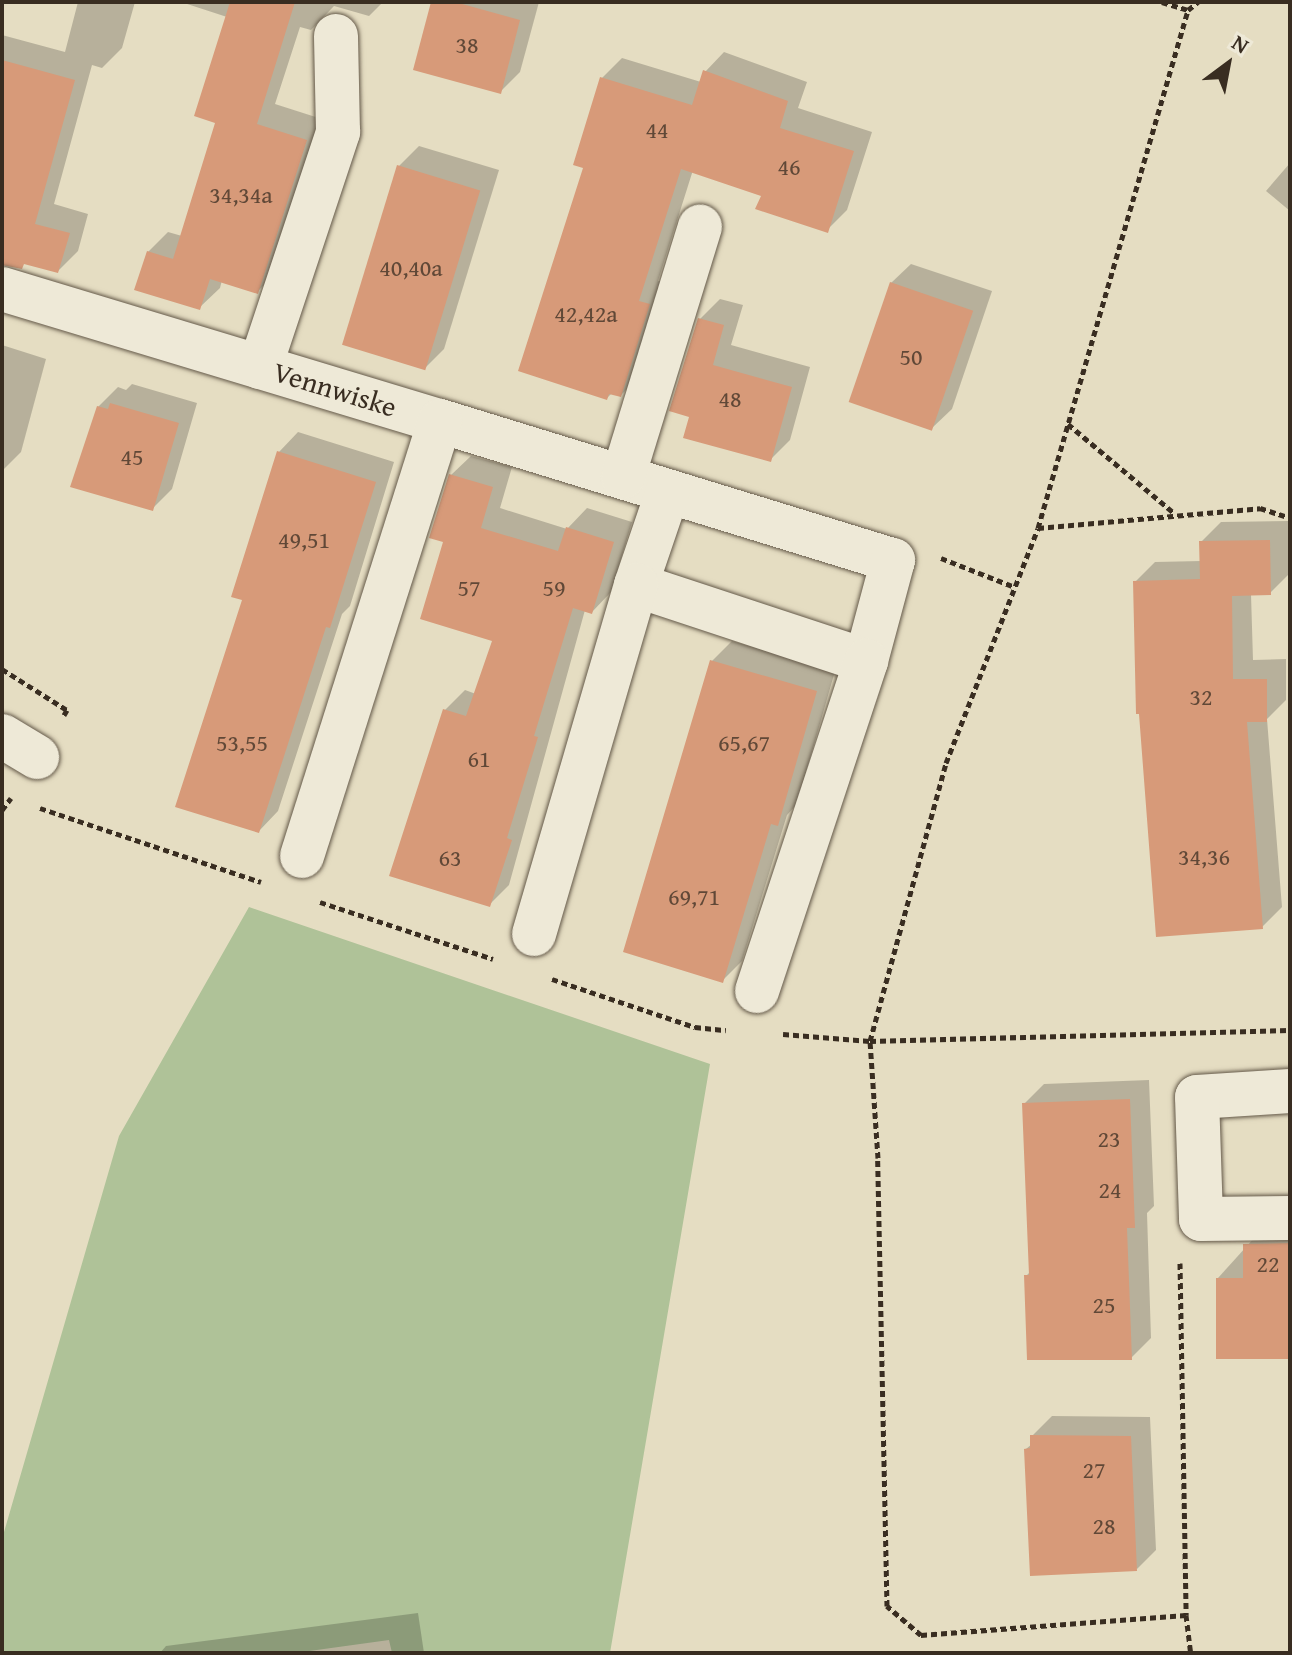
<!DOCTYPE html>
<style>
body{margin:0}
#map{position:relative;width:1292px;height:1655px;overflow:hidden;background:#e5ddc2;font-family:"Gentium Book Plus",serif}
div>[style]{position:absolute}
.green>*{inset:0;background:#afc298}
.shadow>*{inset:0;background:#0003}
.building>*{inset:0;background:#d79a79;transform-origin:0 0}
.path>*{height:5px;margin-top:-2.5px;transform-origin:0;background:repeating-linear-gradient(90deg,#392d21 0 6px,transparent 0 10px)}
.roads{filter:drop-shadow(0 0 2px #645949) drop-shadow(0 0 2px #645949)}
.minor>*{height:44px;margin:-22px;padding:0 22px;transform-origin:22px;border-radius:22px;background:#eee9d7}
span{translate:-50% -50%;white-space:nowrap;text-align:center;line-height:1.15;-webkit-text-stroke:7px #eee9d7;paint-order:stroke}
.number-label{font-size:24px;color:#604837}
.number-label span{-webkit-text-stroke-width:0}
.street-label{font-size:28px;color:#392d21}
.frame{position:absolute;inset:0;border:4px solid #392d21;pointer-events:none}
.north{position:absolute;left:1188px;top:24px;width:80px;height:80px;-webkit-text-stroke:6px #eee9d7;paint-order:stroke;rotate:32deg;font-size:22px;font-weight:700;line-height:32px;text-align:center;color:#392d21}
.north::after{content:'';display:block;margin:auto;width:28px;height:36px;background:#392d21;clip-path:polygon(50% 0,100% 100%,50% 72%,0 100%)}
</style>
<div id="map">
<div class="green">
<i style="clip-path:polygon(249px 907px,710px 1064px,610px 1653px,392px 1653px,389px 1640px,295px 1653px,2px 1653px,2px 1539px,119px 1136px)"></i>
</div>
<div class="shadow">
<i style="clip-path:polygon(78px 2px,135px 2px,122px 48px,102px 68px,92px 65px,54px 204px,88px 214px,78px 251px,58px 271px,2px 256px,2px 35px,65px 52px)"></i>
<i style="clip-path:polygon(181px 2px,383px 2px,369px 16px,334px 6px,311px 30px,300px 27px,275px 104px,325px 120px,277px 272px,257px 292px,222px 280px,220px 288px,200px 307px,148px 252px,168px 232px,182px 236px,218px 122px,227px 17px)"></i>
<i style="clip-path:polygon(433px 2px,539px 2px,520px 72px,500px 92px)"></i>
<i style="clip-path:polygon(724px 52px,807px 82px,798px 108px,872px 132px,847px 210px,827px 230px,763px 194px,693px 170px,658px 281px,669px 284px,641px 375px,621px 395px,612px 393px,607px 398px,586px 167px,602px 78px,622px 58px,701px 82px,705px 72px)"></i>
<i style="clip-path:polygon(419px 146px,499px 170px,444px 349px,424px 369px,399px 166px)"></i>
<i style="clip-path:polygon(1290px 163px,1290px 211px,1266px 191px)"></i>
<i style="clip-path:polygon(911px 264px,992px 291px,952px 409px,932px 428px,891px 283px)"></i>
<i style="clip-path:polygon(720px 299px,743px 305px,731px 345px,810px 367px,790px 440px,770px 460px,692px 415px,700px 319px)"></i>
<i style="clip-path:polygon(2px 345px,46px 359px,21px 452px,2px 471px)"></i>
<i style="clip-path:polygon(132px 384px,197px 403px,172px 489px,152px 509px,98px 407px,118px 387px,126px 390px)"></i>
<i style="clip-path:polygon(298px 432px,394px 462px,350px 606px,342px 614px,278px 811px,259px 831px,244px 599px,279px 452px)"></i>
<i style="clip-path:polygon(471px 456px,512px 467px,500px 508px,567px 529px,587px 508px,632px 522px,611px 592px,592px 612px,585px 610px,509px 885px,489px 905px,445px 710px,465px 690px,476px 694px,495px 640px,446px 541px,451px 475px)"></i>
<i style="clip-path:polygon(1289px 521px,1290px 573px,1270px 593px,1251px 594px,1253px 660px,1286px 659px,1286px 700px,1267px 719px,1282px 907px,1262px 927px,1135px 582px,1155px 562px,1201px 561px,1201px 542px,1221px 522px)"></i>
<i style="clip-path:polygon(732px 641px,835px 671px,797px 804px,787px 815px,742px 961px,722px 981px,712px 661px)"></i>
<i style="clip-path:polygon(1149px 1080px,1154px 1206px,1147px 1213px,1151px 1338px,1131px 1358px,1026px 1276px,1031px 1271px,1024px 1104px,1044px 1084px)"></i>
<i style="clip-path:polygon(1290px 1215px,1290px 1357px,1218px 1278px,1274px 1216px)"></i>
<i style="clip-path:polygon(1052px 1416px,1150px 1417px,1156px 1550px,1137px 1569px,1026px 1449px,1032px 1444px,1032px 1436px)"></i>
<i style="clip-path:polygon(418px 1613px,424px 1653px,160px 1653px,166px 1646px)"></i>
</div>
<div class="building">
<i style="clip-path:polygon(230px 2px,295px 2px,257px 124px,307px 140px,258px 294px,210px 279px,200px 310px,134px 290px,147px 251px,173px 259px,215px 123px,194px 116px)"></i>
<i style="clip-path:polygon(431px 2px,455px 2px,520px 20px,501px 94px,413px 70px)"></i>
<i style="clip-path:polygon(2px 60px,75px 80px,35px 224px,70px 233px,58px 273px,24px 264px,22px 269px,2px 265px)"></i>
<i style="clip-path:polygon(703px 70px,788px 101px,780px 128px,854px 151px,828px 233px,755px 209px,761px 196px,681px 169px,639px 301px,650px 304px,621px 397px,609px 394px,607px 400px,518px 371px,583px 168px,573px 165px,600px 77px,692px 105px)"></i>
<i style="left:397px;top:165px;width:87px;height:188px;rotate:17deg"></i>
<i style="left:890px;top:282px;width:88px;height:127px;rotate:19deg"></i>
<i style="clip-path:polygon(698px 318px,724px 325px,713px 365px,792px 387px,771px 462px,683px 438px,689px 417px,669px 411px)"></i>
<i style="clip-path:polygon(110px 403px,179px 423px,153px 511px,70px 487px,97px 406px,108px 409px)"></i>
<i style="clip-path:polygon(277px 451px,376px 482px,330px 628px,326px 627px,259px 833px,175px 807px,242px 600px,231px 597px)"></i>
<i style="clip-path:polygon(449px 474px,493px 487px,481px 528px,558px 551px,566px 527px,614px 542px,592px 614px,573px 608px,534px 736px,538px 737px,507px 838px,512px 840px,490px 907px,389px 876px,443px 709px,466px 716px,492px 641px,420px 619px,443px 542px,429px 538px)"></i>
<i style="clip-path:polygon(1270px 540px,1271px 595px,1232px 596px,1233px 679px,1267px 679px,1267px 722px,1247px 722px,1263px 929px,1156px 937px,1139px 714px,1136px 714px,1133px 581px,1200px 579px,1199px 541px)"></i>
<i style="clip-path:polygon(710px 660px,817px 691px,778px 826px,771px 824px,723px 983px,623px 952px)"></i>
<i style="clip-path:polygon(1130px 1099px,1135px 1228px,1127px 1228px,1132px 1360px,1027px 1360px,1024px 1275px,1029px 1275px,1022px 1103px)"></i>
<i style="clip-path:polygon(1290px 1243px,1290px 1359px,1216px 1359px,1216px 1278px,1243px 1278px,1243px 1244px)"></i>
<i style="clip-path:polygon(1030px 1435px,1131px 1436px,1137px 1571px,1030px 1576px,1024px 1449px,1030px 1448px)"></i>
</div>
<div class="path">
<i style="left:1162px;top:2px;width:27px;rotate:17deg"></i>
<i style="left:1188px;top:10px;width:13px;rotate:-39deg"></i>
<i style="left:1068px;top:424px;width:137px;rotate:40deg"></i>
<i style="left:1038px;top:528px;width:223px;rotate:-5.1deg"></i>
<i style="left:1260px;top:508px;width:32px;rotate:18deg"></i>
<i style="left:941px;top:558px;width:79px;rotate:21.4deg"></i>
<i style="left:2px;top:669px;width:77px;rotate:32.2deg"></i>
<i style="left:67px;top:710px;width:6px;rotate:121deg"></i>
<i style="left:40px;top:808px;width:233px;rotate:18.5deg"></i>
<i style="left:2px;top:810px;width:15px;rotate:-53deg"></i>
<i style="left:320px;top:902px;width:182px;rotate:18.2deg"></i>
<i style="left:552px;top:979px;width:151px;rotate:18.6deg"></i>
<i style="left:695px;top:1027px;width:31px;rotate:6deg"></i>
<i style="left:783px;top:1034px;width:87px;rotate:4.6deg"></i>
<i style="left:870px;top:1041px;width:420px;rotate:-1.5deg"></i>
<i style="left:1180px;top:1263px;width:352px;rotate:89deg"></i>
<i style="left:1186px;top:1615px;width:38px;rotate:83deg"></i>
<i style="left:1186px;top:1615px;width:266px;rotate:175.7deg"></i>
<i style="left:921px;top:1635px;width:45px;rotate:-139.5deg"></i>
<i style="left:887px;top:1606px;width:448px;rotate:-91.2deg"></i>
<i style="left:878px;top:1158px;width:117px;rotate:-93.9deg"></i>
<i style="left:870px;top:1041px;width:288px;rotate:-74.7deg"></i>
<i style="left:946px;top:763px;width:252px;rotate:-68.6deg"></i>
<i style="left:1038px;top:528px;width:539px;rotate:-73.85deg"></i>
</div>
<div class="roads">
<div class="minor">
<i style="left:2px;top:289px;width:457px;rotate:16.8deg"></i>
<i style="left:440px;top:421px;width:474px;rotate:17.1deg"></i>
<i style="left:893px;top:560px;width:105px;rotate:105deg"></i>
<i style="left:866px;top:661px;width:242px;rotate:-161.7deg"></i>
<i style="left:636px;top:585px;width:99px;rotate:-71.2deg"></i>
<i style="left:260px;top:367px;width:248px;rotate:-71.6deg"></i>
<i style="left:338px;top:132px;width:96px;rotate:-91.2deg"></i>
<i style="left:623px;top:477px;width:262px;rotate:-72.9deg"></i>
<i style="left:2px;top:736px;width:41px;rotate:31deg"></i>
<i style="left:302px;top:856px;width:456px;rotate:-72.4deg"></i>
<i style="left:534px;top:934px;width:364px;rotate:-73.7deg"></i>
<i style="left:757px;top:991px;width:348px;rotate:-71.7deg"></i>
<i style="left:1290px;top:1091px;width:93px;rotate:176.3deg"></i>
<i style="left:1197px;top:1097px;width:122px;rotate:88.1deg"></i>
<i style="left:1201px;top:1219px;width:89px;rotate:-0.6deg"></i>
</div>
</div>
<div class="number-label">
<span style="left:467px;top:45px">38</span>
<span style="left:657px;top:130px">44</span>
<span style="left:789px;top:167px">46</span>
<span style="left:241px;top:195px">34,34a</span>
<span style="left:411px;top:268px">40,40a</span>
<span style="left:586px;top:314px">42,42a</span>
<span style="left:911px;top:357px">50</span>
<span style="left:730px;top:399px">48</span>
<span style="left:132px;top:457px">45</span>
<span style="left:304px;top:540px">49,51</span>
<span style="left:469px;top:588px">57</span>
<span style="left:554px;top:588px">59</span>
<span style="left:1201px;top:697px">32</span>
<span style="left:242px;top:743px">53,55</span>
<span style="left:744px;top:743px">65,67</span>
<span style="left:479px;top:759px">61</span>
<span style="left:1204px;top:857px">34,36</span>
<span style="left:450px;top:858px">63</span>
<span style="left:694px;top:897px">69,71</span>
<span style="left:1109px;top:1139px">23</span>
<span style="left:1110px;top:1190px">24</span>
<span style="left:1268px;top:1264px">22</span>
<span style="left:1104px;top:1305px">25</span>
<span style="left:1094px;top:1470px">27</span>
<span style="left:1104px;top:1526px">28</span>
</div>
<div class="street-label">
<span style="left:335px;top:389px;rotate:17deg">Vennwiske</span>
</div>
<div class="frame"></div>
<div class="north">N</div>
</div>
